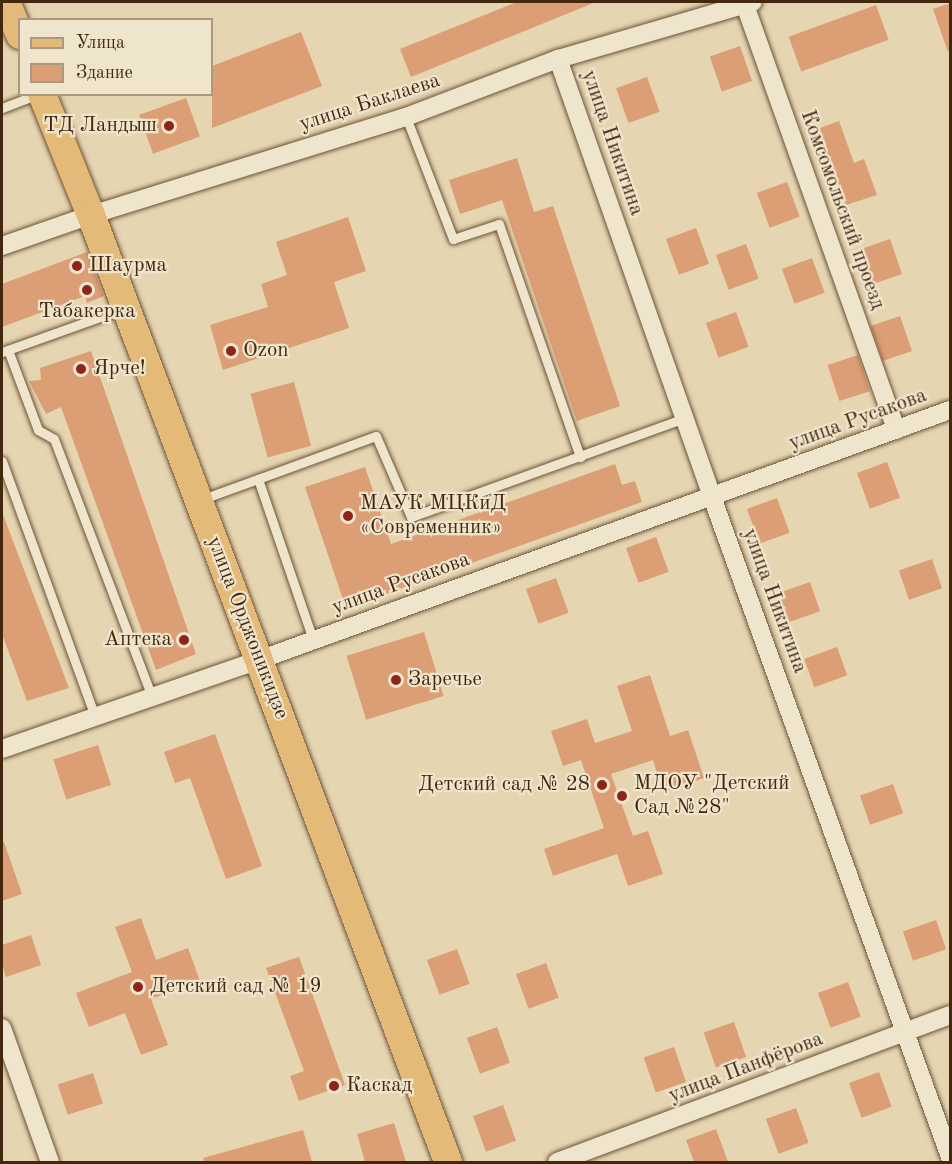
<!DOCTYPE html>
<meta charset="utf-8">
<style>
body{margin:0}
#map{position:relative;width:952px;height:1164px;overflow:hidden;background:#e6d5b1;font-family:"Old Standard TT",serif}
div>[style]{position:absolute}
.building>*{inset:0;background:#dc9e74;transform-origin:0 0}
.roads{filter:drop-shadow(0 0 2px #6c5338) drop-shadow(0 0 2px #6c5338)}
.service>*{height:9px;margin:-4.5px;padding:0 4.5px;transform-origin:4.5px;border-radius:4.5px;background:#efe4cc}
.minor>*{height:18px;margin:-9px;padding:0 9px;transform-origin:9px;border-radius:9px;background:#efe4cc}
.primary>*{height:28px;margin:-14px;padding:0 14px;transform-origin:14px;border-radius:14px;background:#e3ba78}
.dots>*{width:16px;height:16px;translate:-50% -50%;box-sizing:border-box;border:3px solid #efe4cc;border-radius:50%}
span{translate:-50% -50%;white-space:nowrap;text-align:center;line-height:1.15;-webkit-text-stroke:4.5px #efe4cc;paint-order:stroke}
.street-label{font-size:21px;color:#43280f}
.poi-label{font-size:21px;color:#43280f}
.right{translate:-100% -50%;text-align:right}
.left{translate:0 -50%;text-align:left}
.frame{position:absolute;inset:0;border:3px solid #43280f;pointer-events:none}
.legend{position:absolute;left:18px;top:18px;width:195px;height:78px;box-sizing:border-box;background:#efe4cc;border:2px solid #aa9980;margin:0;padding:8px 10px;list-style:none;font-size:18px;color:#43280f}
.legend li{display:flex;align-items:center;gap:12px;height:30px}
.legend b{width:30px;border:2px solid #aa9980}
</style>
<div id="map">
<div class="building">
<i style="clip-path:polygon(517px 2px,596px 2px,411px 77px,400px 49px)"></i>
<i style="clip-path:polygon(951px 3px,951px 51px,948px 52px,933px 9px)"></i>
<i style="left:876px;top:5px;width:37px;height:93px;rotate:70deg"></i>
<i style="clip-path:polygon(301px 32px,322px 86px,212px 128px,212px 66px)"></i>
<i style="left:740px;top:46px;width:37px;height:32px;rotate:71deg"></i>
<i style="left:647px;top:77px;width:37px;height:33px;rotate:70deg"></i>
<i style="left:186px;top:98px;width:41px;height:50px;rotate:70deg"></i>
<i style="clip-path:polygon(839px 121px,854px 163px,864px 159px,877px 195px,846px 205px,831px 164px,822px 167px,809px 132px)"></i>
<i style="clip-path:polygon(517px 158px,534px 212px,553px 206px,620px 406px,577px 421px,502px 200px,460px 214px,449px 180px)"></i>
<i style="left:787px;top:182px;width:37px;height:32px;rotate:70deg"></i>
<i style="clip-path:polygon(348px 217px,366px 271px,334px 282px,349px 328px,223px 370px,210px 325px,268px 307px,261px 284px,287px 275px,276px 242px)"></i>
<i style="left:696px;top:228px;width:38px;height:32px;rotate:70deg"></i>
<i style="left:890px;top:239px;width:37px;height:32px;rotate:71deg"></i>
<i style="left:746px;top:244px;width:37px;height:32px;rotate:70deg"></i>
<i style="clip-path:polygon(87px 252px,104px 296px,87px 303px,85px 296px,2px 327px,2px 284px)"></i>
<i style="left:812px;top:258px;width:37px;height:32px;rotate:70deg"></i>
<i style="left:736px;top:312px;width:37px;height:32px;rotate:70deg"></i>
<i style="left:900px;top:316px;width:37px;height:31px;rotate:71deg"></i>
<i style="clip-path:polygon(91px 351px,196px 654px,156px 670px,61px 407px,46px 414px,29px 381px,41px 380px,40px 368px)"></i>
<i style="left:858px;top:355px;width:38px;height:32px;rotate:72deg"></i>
<i style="left:294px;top:382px;width:66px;height:45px;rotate:75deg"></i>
<i style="left:887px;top:462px;width:38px;height:32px;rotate:70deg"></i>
<i style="clip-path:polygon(615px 464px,622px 485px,635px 481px,642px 502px,346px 608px,305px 487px,365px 467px,391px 544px)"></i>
<i style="left:777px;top:498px;width:37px;height:32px;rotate:70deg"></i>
<i style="clip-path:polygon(2px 512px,69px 688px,27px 701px,2px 634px)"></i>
<i style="left:656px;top:537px;width:37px;height:32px;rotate:70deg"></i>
<i style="left:932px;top:559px;width:31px;height:35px;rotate:71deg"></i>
<i style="left:556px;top:578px;width:37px;height:32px;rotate:70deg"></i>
<i style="left:810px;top:582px;width:31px;height:35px;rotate:71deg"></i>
<i style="left:424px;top:632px;width:67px;height:81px;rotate:73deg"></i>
<i style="left:837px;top:647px;width:30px;height:35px;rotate:70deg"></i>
<i style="clip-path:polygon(650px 675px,670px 736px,688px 730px,704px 778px,663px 792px,653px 760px,611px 774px,633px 836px,648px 831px,663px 874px,628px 886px,617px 854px,553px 876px,544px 849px,604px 828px,581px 760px,563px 766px,551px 731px,587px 719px,595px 743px,632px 731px,617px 686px)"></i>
<i style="clip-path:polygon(215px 734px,262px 866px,226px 879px,190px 778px,175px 783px,164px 752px)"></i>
<i style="left:98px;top:745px;width:42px;height:47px;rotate:72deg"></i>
<i style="left:893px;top:784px;width:31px;height:35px;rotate:71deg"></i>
<i style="clip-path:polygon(2px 842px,4px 842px,22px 894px,2px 901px)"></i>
<i style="clip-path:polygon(141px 918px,156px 960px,188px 948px,200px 981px,151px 999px,168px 1045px,141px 1055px,125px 1013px,89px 1027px,76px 993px,132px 972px,115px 927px)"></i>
<i style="left:936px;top:920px;width:31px;height:35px;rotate:71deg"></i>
<i style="clip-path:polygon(31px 935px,41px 965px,6px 977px,2px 964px,2px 945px)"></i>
<i style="left:457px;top:949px;width:37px;height:32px;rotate:70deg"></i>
<i style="clip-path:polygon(299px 957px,345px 1085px,299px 1101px,290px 1076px,304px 1071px,266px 968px)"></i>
<i style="left:546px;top:963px;width:37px;height:32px;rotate:70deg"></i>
<i style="left:848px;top:982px;width:37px;height:32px;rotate:70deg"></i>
<i style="left:734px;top:1022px;width:37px;height:32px;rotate:71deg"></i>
<i style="left:497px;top:1027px;width:38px;height:32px;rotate:70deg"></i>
<i style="left:674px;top:1047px;width:37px;height:32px;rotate:71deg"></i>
<i style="left:879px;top:1072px;width:37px;height:32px;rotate:70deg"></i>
<i style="left:93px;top:1073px;width:32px;height:37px;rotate:72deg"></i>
<i style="left:503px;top:1105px;width:38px;height:32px;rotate:70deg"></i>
<i style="left:796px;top:1108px;width:37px;height:32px;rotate:70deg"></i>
<i style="clip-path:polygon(394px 1123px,406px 1162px,365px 1162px,357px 1134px)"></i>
<i style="clip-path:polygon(716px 1129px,728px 1162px,694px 1162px,686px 1140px)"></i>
<i style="clip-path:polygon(303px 1130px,312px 1162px,204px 1162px,203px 1158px)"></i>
</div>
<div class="roads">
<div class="service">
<i style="left:2px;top:108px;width:39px;rotate:-21deg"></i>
<i style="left:406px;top:117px;width:131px;rotate:68.9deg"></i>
<i style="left:453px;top:239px;width:48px;rotate:-18.1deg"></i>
<i style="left:499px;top:224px;width:247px;rotate:70.8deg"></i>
<i style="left:8px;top:350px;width:85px;rotate:69.4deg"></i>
<i style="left:38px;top:430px;width:18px;rotate:29deg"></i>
<i style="left:54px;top:439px;width:276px;rotate:69.2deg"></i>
<i style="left:2px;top:352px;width:127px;rotate:-19.7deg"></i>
<i style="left:2px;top:461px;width:272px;rotate:70deg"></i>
<i style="left:258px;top:479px;width:170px;rotate:71.1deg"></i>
<i style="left:200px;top:500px;width:187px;rotate:-20deg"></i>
<i style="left:376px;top:436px;width:88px;rotate:66.6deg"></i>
<i style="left:411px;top:517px;width:291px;rotate:-19.9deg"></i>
</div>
<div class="minor">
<i style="left:745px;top:5px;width:451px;rotate:70.4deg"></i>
<i style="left:558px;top:59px;width:464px;rotate:70.6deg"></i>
<i style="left:712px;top:497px;width:702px;rotate:70.17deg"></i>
<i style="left:2px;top:246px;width:94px;rotate:-19.2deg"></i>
<i style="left:91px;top:215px;width:330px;rotate:-17.3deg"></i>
<i style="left:406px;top:117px;width:163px;rotate:-20.9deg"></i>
<i style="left:558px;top:59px;width:203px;rotate:-16.3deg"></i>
<i style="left:2px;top:749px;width:272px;rotate:-19.1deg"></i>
<i style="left:259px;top:660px;width:735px;rotate:-19.89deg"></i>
<i style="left:2px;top:1028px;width:142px;rotate:70.3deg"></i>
<i style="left:557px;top:1162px;width:420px;rotate:-20.5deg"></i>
</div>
<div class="primary">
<i style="left:6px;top:2px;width:36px;rotate:67deg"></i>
<i style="left:42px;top:94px;width:131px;rotate:68deg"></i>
<i style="left:91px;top:215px;width:1012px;rotate:69.34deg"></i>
</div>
</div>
<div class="dots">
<i style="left:169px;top:126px;background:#8f2418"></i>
<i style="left:77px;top:266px;background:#8f2418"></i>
<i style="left:87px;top:290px;background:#8f2418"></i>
<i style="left:231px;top:351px;background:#8f2418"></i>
<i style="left:81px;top:369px;background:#8f2418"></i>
<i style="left:348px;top:516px;background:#8f2418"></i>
<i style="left:184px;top:640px;background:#8f2418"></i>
<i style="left:396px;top:680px;background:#8f2418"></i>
<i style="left:602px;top:785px;background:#8f2418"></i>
<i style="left:622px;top:796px;background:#8f2418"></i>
<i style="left:138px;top:987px;background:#8f2418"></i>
<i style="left:334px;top:1086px;background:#8f2418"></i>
</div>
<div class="street-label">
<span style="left:370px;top:103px;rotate:-18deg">улица Баклаева</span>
<span style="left:612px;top:143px;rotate:71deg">улица Никитина</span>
<span style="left:842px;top:210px;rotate:70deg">Комсомольский проезд</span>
<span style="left:858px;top:420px;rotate:-20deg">улица Русакова</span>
<span style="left:401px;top:584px;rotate:-20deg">улица Русакова</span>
<span style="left:774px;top:601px;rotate:70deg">улица Никитина</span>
<span style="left:247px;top:628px;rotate:69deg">улица Орджоникидзе</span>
<span style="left:746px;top:1068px;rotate:-21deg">улица Панфёрова</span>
</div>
<div class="poi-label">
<span class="right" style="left:157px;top:126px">ТД Ландыш</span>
<span class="left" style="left:89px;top:266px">Шаурма</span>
<span style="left:87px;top:312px">Табакерка</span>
<span class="left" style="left:243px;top:351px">Ozon</span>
<span class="left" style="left:93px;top:369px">Ярче!</span>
<span class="left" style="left:360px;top:516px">МАУК МЦКиД<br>«Современник»</span>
<span class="right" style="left:172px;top:640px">Аптека</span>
<span class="left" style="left:408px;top:680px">Заречье</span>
<span class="left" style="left:634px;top:796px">МДОУ "Детский<br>Сад №28"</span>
<span class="right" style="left:590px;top:785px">Детский сад № 28</span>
<span class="left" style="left:150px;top:987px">Детский сад № 19</span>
<span class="left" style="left:346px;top:1086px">Каскад</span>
</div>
<div class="frame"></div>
<ul class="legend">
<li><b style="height:8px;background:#e3ba78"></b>Улица</li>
<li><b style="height:16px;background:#dc9e74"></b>Здание</li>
</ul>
</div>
